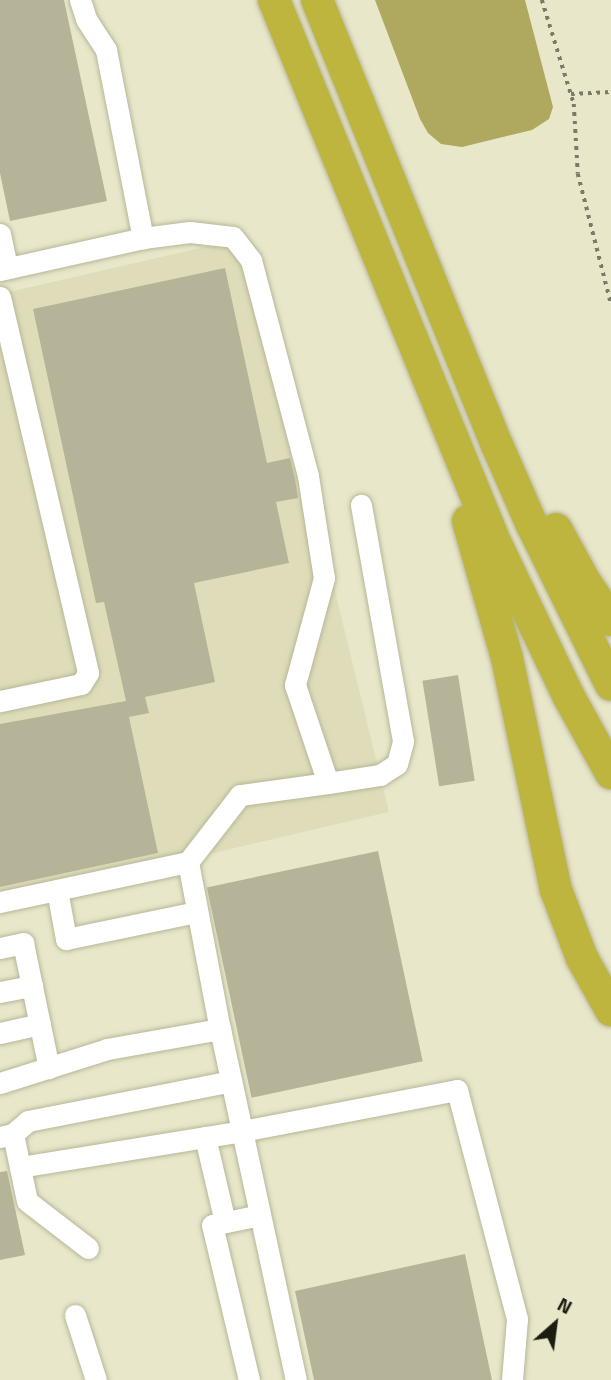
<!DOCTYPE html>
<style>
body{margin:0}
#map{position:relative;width:611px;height:1380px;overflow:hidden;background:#e9e7ca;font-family:"Titillium Web",sans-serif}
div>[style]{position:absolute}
.built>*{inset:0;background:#dfddb9}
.water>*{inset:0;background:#aea95f}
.building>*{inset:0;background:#b6b498;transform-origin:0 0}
.path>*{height:3.5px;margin-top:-1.75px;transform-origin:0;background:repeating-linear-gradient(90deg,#7a7a66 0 3.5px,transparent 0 8.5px)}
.roads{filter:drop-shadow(0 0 2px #b7b699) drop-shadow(0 0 2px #b7b699)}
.minor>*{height:21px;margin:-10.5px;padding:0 10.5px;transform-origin:10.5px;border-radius:10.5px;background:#fff}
.highway>*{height:32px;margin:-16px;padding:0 16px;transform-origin:16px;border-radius:16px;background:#beb53f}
span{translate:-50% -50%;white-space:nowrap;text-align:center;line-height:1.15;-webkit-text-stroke:6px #e9e7ca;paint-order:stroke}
.north{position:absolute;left:520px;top:1289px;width:70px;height:70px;-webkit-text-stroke:5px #e9e7ca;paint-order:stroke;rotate:28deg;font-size:19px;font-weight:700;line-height:28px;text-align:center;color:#1c1c11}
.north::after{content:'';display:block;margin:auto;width:24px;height:32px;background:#1c1c11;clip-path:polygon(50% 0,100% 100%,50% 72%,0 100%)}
</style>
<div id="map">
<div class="built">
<i style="clip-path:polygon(248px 237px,260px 253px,313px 457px,333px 583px,389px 812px,0 903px,0 294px)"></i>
</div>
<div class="water">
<i style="clip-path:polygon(375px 0,525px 0,553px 107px,549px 119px,532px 130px,462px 147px,441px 144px,428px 133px,420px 119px)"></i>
</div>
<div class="building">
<i style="clip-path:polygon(0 0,64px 0,107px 201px,10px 221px,0 173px)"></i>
<i style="clip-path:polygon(225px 268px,267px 463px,290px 458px,295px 479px,298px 498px,276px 502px,289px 563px,194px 583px,215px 682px,145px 697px,149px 713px,129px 717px,158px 853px,0 887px,0 724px,126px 701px,104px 602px,96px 603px,33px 309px)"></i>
<i style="left:458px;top:675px;width:107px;height:36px;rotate:81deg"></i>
<i style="left:378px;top:851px;width:215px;height:175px;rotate:78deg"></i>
<i style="clip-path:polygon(7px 1171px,25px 1255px,0 1260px,0 1172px)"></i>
<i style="clip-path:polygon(465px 1254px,492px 1380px,314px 1380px,295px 1291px)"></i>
</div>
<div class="path">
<i style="left:542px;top:0;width:109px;rotate:72.9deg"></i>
<i style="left:574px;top:104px;width:70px;rotate:86.7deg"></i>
<i style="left:578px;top:174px;width:133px;rotate:75.7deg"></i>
<i style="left:571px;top:94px;width:40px;rotate:-2.9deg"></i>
</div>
<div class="roads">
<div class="minor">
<i style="left:80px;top:0;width:20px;rotate:72deg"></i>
<i style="left:86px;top:19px;width:37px;rotate:57deg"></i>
<i style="left:106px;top:50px;width:192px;rotate:78.9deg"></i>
<i style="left:0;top:234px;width:35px;rotate:78deg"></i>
<i style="left:0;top:270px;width:147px;rotate:-12.6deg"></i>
<i style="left:143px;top:238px;width:47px;rotate:-7.3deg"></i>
<i style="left:190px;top:232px;width:43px;rotate:6.6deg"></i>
<i style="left:233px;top:237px;width:29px;rotate:52deg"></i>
<i style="left:251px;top:260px;width:223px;rotate:75.2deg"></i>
<i style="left:308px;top:476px;width:103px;rotate:81.1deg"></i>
<i style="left:324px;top:578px;width:111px;rotate:105.2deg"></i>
<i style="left:295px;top:685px;width:103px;rotate:71.4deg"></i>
<i style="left:328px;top:783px;width:89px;rotate:172.2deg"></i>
<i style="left:240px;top:795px;width:85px;rotate:127.8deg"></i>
<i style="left:188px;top:862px;width:170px;rotate:79.2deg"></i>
<i style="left:0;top:297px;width:386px;rotate:76.8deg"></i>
<i style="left:88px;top:673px;width:13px;rotate:122deg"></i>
<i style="left:81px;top:684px;width:83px;rotate:168.1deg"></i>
<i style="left:328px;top:783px;width:53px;rotate:-8.7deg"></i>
<i style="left:380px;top:775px;width:20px;rotate:-33deg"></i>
<i style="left:397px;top:764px;width:24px;rotate:-75deg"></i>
<i style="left:403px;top:741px;width:240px;rotate:-100.1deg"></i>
<i style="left:57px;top:890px;width:50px;rotate:79.6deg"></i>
<i style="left:66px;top:939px;width:133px;rotate:-11.7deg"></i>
<i style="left:0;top:902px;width:192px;rotate:-12deg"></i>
<i style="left:0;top:948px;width:24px;rotate:-12deg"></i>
<i style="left:23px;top:943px;width:128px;rotate:78.3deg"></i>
<i style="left:0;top:992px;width:33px;rotate:-11deg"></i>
<i style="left:0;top:1033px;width:41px;rotate:-12.7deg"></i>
<i style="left:0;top:1083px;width:112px;rotate:-17.6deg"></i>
<i style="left:107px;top:1049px;width:115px;rotate:-10deg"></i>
<i style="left:220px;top:1029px;width:359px;rotate:77.8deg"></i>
<i style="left:13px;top:1134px;width:68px;rotate:78.2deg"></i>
<i style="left:27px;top:1201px;width:77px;rotate:37.6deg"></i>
<i style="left:0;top:1137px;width:13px;rotate:-13deg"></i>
<i style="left:13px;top:1134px;width:20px;rotate:-41deg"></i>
<i style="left:28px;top:1121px;width:207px;rotate:-11.1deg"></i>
<i style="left:205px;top:1137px;width:87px;rotate:76.8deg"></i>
<i style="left:20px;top:1167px;width:225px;rotate:-9.2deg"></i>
<i style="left:242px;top:1131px;width:219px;rotate:-10.8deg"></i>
<i style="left:457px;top:1090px;width:237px;rotate:75.3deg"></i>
<i style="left:517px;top:1319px;width:61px;rotate:94.7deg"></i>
<i style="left:75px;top:1315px;width:68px;rotate:72.1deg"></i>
<i style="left:249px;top:1380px;width:159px;rotate:-103.4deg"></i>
<i style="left:212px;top:1225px;width:49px;rotate:-11.8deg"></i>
</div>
<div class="highway">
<i style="left:274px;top:0;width:585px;rotate:67.82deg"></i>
<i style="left:495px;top:542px;width:172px;rotate:64.5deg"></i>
<i style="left:569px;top:697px;width:87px;rotate:61.1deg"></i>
<i style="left:317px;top:0;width:480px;rotate:68deg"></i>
<i style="left:497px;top:445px;width:87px;rotate:66.4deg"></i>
<i style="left:532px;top:525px;width:178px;rotate:63.7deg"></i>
<i style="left:468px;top:521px;width:142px;rotate:74.1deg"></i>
<i style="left:507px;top:658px;width:237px;rotate:78.1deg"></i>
<i style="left:556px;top:890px;width:73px;rotate:69.1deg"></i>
<i style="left:582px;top:958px;width:60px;rotate:60.9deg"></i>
<i style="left:556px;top:529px;width:60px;rotate:61.3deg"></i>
<i style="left:585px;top:582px;width:46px;rotate:55.6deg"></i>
</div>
</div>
<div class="north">N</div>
</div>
